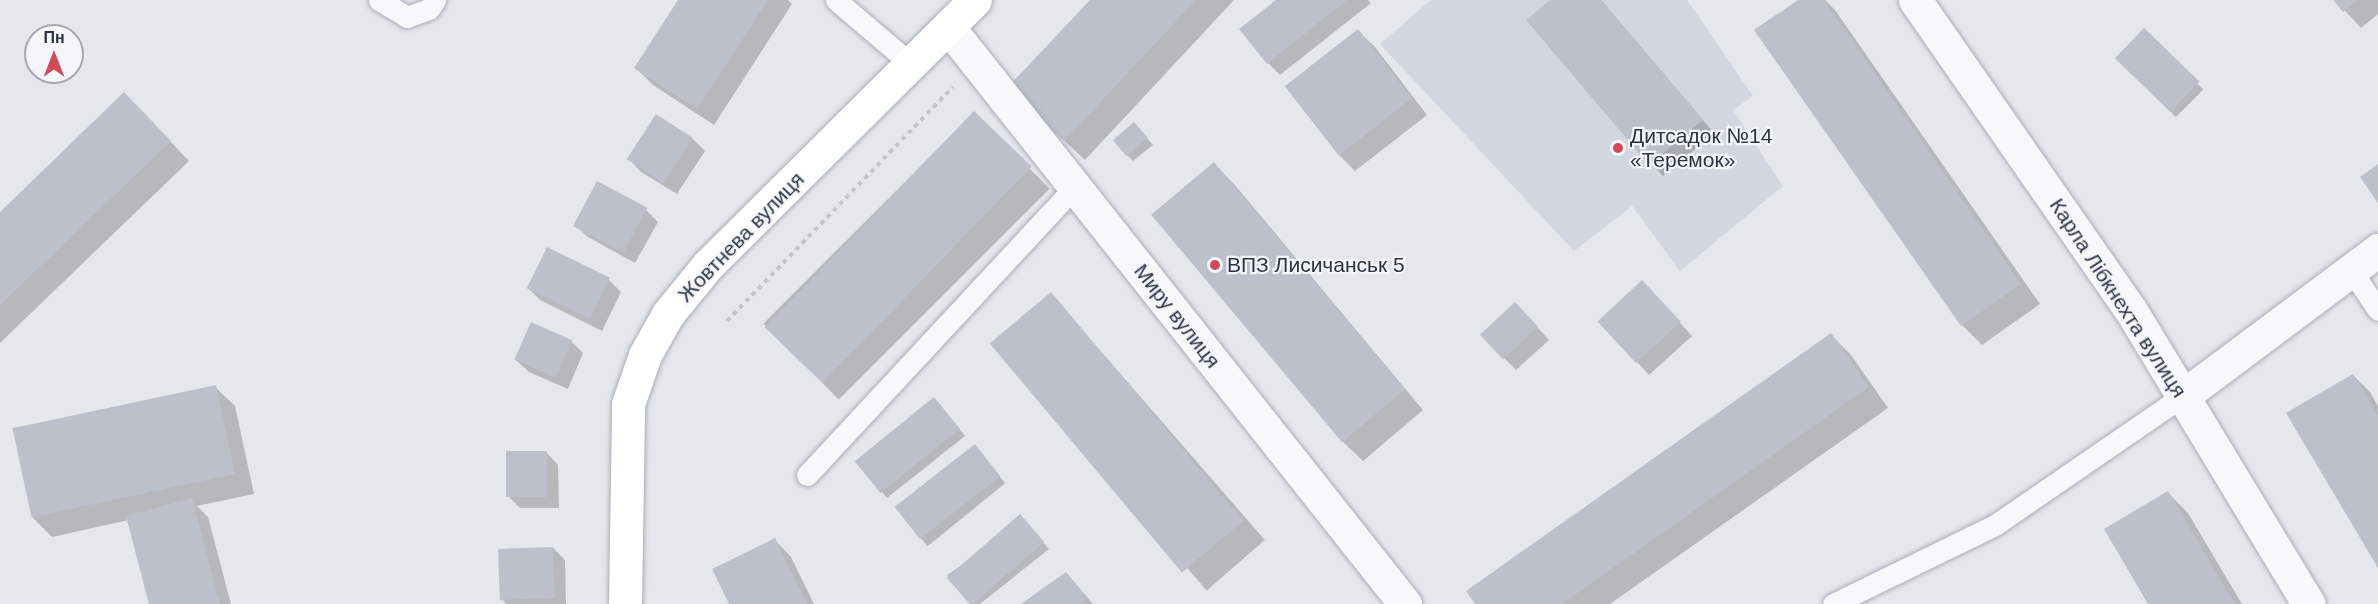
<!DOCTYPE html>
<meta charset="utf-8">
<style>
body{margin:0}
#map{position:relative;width:2378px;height:604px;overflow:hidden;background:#e4e7ec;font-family:Helvetica,sans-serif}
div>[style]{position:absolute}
.built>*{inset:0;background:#d2d6de}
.shadow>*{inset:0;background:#0003;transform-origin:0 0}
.building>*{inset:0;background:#bbc0ca;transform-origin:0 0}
.path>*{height:4px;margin-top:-2px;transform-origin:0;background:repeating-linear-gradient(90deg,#c2c5cb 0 4.5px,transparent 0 9px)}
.roads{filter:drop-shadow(0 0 2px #a9aeb7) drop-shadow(0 0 2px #a9aeb7)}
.service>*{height:21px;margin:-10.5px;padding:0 10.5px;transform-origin:10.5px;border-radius:10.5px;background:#f7f8fa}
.minor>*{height:33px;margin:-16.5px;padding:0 16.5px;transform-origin:16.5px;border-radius:16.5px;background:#f7f8fa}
.secondary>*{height:33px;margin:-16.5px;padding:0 16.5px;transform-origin:16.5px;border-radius:16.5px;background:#fff}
.dots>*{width:16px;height:16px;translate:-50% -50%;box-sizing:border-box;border:3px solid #f4f6f9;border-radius:50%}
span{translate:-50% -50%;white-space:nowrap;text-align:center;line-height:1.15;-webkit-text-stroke:4.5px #f4f6f9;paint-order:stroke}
.poi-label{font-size:21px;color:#2b3445}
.left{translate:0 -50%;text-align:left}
.street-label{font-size:21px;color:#2b3445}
.north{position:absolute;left:24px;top:24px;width:60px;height:60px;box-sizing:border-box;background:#f4f6f9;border:2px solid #a4a8b1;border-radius:50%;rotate:0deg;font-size:16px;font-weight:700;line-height:24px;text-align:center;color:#2b3445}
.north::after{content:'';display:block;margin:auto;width:21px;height:27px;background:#d1495b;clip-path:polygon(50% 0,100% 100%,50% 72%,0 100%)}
</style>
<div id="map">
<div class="built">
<i style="clip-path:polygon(1431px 0,1687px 0,1753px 96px,1733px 110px,1783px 186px,1680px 271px,1632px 206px,1574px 251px,1380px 44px)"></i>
</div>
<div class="shadow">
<i style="clip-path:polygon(680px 0,788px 0,792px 4px,714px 125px,653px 85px,636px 68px)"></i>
<i style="clip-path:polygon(1092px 0,1234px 0,1085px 160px,1029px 108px)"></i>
<i style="clip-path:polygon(1278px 0,1368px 0,1371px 3px,1280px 75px,1268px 63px)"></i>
<i style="clip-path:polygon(1553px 0,1601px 0,1714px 133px,1663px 176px,1528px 21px)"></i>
<i style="clip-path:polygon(1800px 0,1825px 0,1835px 10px,2040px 304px,1982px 345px,1962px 325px)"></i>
<i style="clip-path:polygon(2335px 0,2378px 0,2378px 14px,2361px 28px)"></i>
<i style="left:2144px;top:30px;width:84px;height:39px;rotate:45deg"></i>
<i style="clip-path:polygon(1358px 31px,1375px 47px,1427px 115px,1355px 171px,1338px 154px,1286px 87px)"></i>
<i style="left:974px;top:113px;width:107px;height:298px;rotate:45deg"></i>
<i style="clip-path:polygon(144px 114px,189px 161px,0 343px,0 214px)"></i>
<i style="clip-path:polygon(1140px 130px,1153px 145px,1133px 161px,1127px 155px)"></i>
<i style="clip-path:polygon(693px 139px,705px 151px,677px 194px,641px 172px,629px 159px)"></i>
<i style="clip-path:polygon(1214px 164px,1234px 184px,1423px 410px,1363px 461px,1343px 442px)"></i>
<i style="clip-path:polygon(646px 210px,658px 222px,635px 263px,588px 237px,575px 225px)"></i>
<i style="clip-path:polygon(609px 280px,621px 292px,602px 331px,540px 300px,528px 288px)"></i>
<i style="left:1051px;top:294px;width:326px;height:77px;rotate:49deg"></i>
<i style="clip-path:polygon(1654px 294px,1692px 336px,1649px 375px,1599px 321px)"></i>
<i style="clip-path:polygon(1527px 316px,1549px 340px,1516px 370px,1481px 334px)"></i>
<i style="clip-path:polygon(1831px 335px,1851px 355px,1888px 408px,1610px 604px,1477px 604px)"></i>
<i style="clip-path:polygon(571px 341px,583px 353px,568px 389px,529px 372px,516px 360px)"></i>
<i style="clip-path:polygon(2353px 375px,2370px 392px,2378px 406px,2378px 565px)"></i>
<i style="clip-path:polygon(215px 387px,235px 406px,254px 494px,197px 506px,208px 517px,231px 604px,151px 604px,129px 520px,52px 537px,32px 517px)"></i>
<i style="clip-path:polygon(940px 405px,965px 436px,887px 498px,856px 461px)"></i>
<i style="left:975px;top:446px;width:48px;height:100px;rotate:51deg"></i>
<i style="clip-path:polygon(546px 452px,558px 465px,559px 508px,520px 508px,508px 496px)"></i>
<i style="clip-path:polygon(2168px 493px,2188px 513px,2242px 604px,2150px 604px)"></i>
<i style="clip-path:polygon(1026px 522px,1049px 549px,980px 604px,970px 604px,947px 575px)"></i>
<i style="clip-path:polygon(775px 540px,791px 557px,814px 604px,731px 604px)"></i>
<i style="clip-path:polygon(553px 548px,565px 560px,566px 604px,506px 604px,502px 599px)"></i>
<i style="clip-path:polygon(1072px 580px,1093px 604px,1024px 604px)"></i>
</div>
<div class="building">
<i style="clip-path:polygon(678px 0,768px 0,697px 109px,634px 68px)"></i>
<i style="clip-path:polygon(1090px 0,1196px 0,1064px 141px,1007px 88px)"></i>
<i style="clip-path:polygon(1276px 0,1347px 0,1267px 64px,1239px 29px)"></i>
<i style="clip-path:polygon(1550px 0,1601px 0,1703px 120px,1649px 165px,1526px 20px)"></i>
<i style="clip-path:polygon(1798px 0,1824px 0,2021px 284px,1961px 326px,1754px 30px)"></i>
<i style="clip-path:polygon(2333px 0,2358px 0,2343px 12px)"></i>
<i style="left:2144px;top:28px;width:77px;height:42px;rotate:44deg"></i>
<i style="left:1358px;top:29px;width:88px;height:93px;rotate:52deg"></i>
<i style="clip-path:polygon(124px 92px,171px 141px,0 305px,0 212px)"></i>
<i style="left:974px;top:111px;width:80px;height:301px;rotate:44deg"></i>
<i style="left:656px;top:114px;width:44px;height:54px;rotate:33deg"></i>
<i style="left:1134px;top:122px;width:21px;height:28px;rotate:49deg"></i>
<i style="left:1214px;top:162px;width:297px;height:82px;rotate:50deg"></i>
<i style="clip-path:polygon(2378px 164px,2378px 203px,2360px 177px)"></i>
<i style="left:597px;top:181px;width:57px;height:51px;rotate:28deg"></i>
<i style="left:547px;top:247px;width:70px;height:46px;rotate:26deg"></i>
<i style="left:1642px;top:280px;width:57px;height:61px;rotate:47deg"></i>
<i style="left:1051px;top:292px;width:299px;height:80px;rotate:50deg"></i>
<i style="left:1515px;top:302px;width:34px;height:48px;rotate:47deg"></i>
<i style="left:531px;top:322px;width:45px;height:41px;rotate:24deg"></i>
<i style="clip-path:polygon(1831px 333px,1869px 387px,1562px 604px,1475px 604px,1466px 591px)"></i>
<i style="clip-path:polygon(2353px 374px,2378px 415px,2378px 568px,2286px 413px)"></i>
<i style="left:216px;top:385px;width:91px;height:208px;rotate:78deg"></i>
<i style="left:934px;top:397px;width:41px;height:102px;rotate:51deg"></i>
<i style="left:975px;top:444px;width:41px;height:102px;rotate:52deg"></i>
<i style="left:506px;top:451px;width:41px;height:46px"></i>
<i style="clip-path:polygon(2168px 491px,2235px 604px,2148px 604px,2104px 529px)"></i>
<i style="clip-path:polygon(192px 498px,220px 604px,149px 604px,126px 516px)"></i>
<i style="left:1020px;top:514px;width:37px;height:97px;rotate:49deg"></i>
<i style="clip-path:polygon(775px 538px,807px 604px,729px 604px,712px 569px)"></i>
<i style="left:553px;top:547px;width:51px;height:55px;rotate:88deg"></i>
<i style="clip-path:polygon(1066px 572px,1088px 598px,1079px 604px,1021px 604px)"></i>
</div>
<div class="path">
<i style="left:727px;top:321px;width:325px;rotate:-46deg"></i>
</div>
<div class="roads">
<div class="service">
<i style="left:379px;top:0;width:33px;rotate:31deg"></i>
<i style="left:407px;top:17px;width:23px;rotate:-20deg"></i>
<i style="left:429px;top:9px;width:11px;rotate:-56deg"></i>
<i style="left:836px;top:0;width:99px;rotate:40.5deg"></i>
<i style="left:2351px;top:270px;width:48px;rotate:56deg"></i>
<i style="left:807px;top:475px;width:393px;rotate:-47.1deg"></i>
<i style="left:1833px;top:604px;width:180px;rotate:-26deg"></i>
<i style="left:1995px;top:525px;width:228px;rotate:-34.5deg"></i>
</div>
<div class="minor">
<i style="left:1915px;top:0;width:376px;rotate:55.2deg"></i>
<i style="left:2130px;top:309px;width:345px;rotate:58.8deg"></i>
<i style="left:949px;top:28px;width:735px;rotate:51.63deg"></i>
<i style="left:2183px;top:396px;width:244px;rotate:-36.8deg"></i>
</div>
<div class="secondary">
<i style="left:625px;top:604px;width:200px;rotate:-89.1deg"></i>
<i style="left:628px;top:404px;width:52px;rotate:-70.9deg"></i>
<i style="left:645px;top:355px;width:47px;rotate:-60.7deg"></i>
<i style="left:668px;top:314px;width:63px;rotate:-50.8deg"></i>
<i style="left:708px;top:265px;width:376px;rotate:-44.8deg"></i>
</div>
</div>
<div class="dots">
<i style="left:1618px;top:148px;background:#d1495b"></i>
<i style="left:1215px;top:265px;background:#d1495b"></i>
</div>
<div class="poi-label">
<span class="left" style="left:1630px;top:148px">Дитсадок №14<br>«Теремок»</span>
<span class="left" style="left:1227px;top:265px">ВПЗ Лисичанськ 5</span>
</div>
<div class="street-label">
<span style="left:741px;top:237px;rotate:-46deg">Жовтнева вулиця</span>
<span style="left:2118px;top:298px;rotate:57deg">Карла Лібкнехта вулиця</span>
<span style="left:1177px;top:316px;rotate:52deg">Миру вулиця</span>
</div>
<div class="north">Пн</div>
</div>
